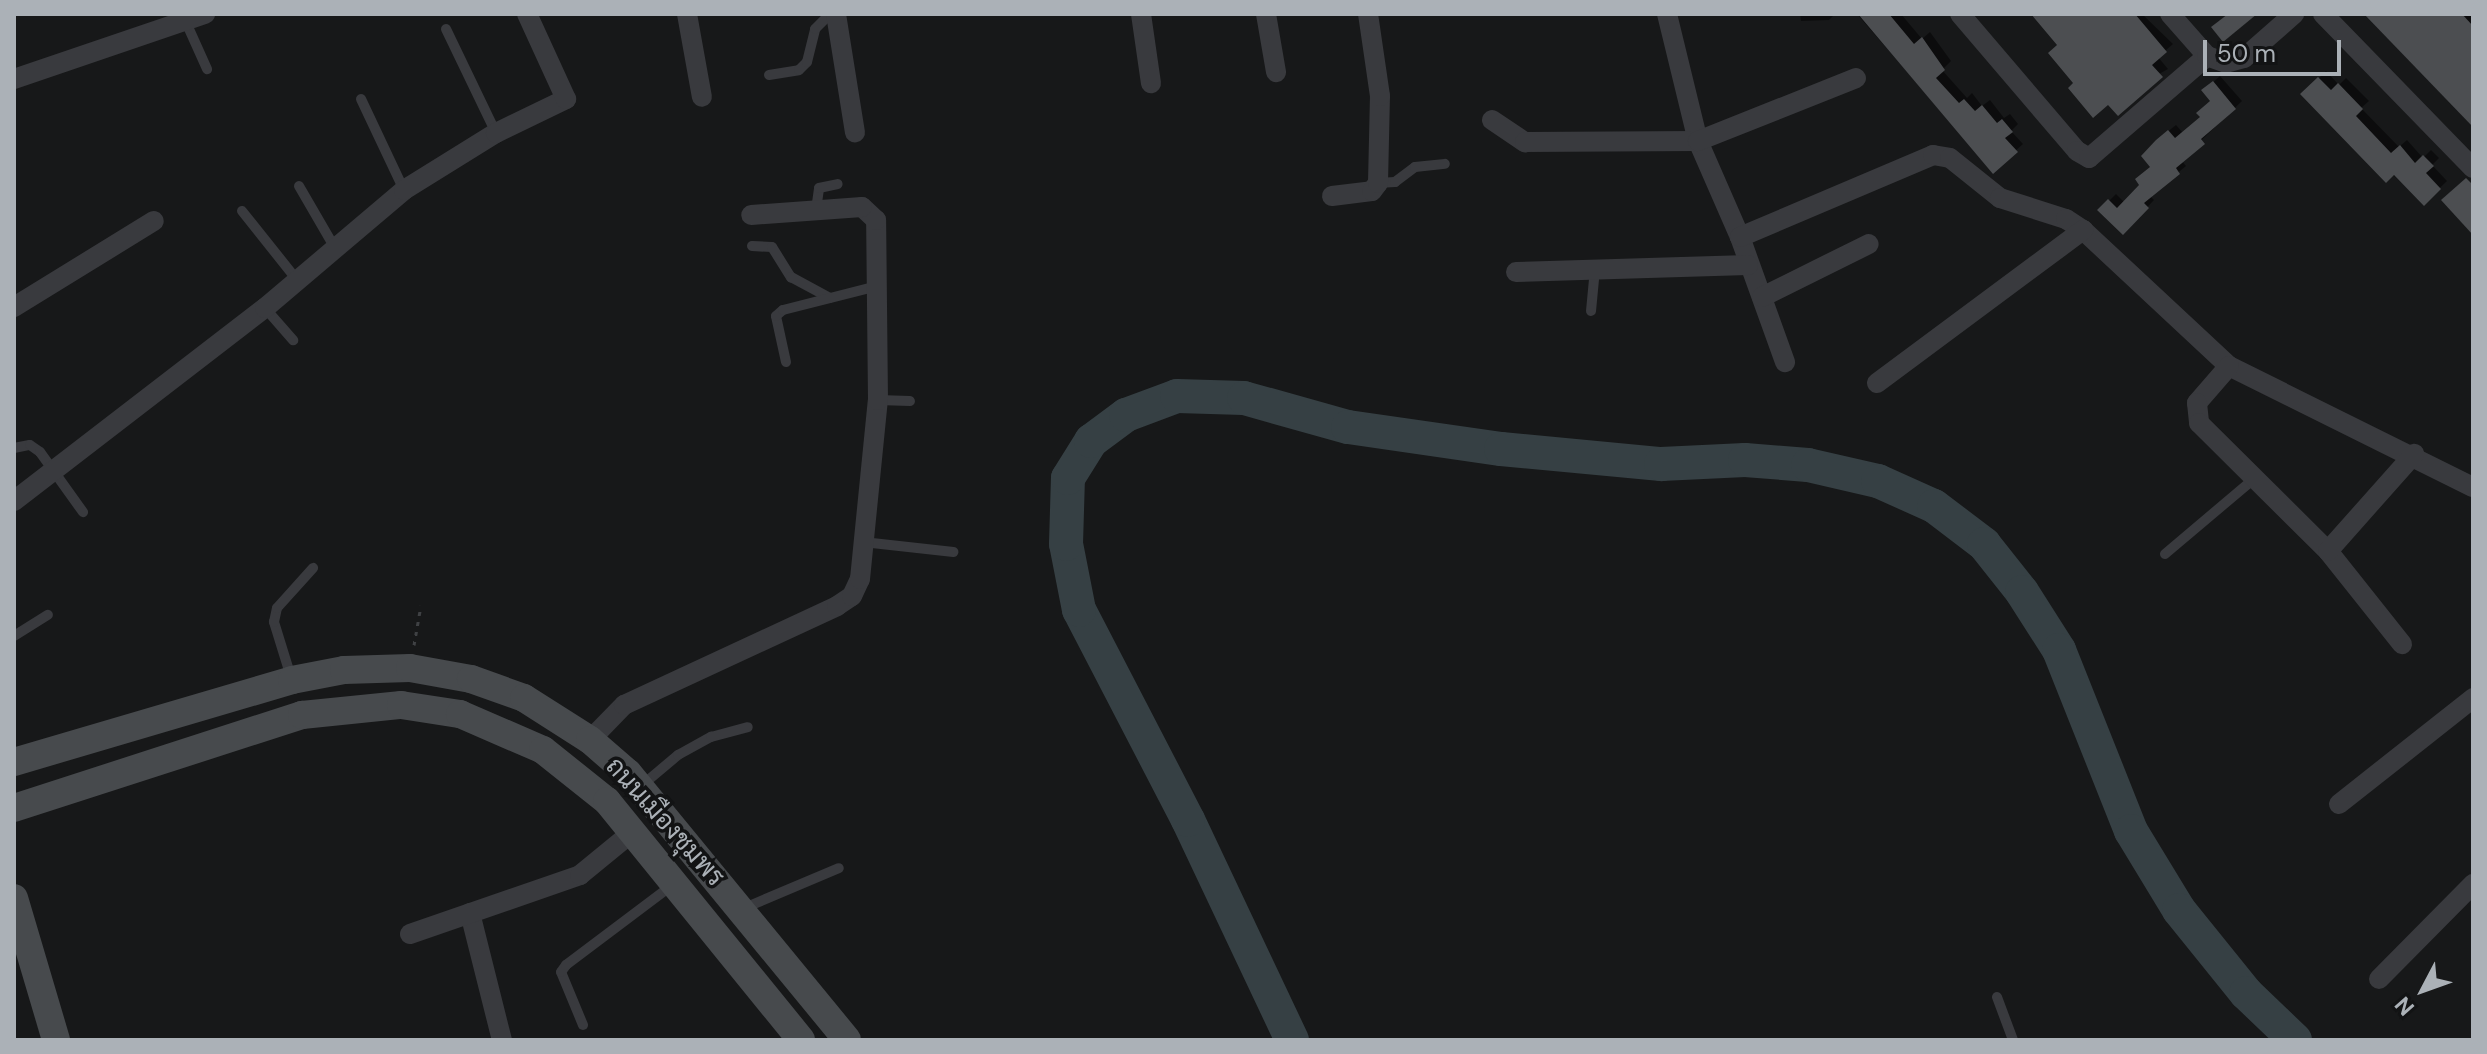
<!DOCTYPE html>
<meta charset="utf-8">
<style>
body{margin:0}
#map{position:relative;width:2487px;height:1054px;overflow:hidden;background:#171819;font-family:"DM Sans",Sarabun,sans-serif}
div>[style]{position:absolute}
.shadow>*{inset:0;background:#0007}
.river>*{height:34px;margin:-17px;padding:0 17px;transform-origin:17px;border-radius:17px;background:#364044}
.building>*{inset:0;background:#4c4e51}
.path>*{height:3px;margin-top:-1.5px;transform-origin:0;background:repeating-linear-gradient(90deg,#3f4144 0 4px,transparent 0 10px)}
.service>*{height:10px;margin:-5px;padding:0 5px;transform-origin:5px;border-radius:5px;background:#393a3e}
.minor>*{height:20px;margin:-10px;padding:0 10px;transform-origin:10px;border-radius:10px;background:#393a3e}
.secondary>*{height:28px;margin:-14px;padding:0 14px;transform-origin:14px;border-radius:14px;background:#474a4d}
span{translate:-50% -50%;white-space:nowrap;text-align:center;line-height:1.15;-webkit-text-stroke:7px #121314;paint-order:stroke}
.street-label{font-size:26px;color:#abb1b7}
.frame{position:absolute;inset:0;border:16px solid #abb1b7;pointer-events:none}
.north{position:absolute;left:2383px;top:950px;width:80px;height:80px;-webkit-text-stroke:6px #121314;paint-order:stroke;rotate:229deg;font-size:22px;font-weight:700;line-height:32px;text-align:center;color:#abb1b7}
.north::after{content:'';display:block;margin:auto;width:28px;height:36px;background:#abb1b7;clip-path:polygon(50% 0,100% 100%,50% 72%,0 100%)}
.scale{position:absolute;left:2203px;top:40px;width:138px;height:36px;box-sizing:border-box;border:4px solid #abb1b7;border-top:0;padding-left:10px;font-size:24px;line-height:28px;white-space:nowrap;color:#abb1b7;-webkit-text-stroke:6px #121314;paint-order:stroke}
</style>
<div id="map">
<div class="shadow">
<i style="clip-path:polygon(1800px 14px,1835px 14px,1829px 20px,1801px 21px)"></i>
<i style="clip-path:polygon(1857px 14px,1901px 14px,1922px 39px,1930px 32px,1951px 61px,1942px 70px,1967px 98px,1972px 93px,1982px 106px,1990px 100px,2004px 118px,2010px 114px,2018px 124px,2011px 131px,2023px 144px,1993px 171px)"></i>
<i style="clip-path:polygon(2033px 14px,2142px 14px,2173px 44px,2158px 57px,2168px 69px,2108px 102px,2076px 83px,2059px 45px)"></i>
<i style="clip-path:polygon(2367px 14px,2473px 14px,2473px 124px)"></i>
<i style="clip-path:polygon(2326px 71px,2339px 85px,2346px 78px,2369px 101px,2361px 108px,2399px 147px,2407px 140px,2423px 158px,2431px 150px,2439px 158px,2432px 165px,2447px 181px,2424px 203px,2303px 94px)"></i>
<i style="clip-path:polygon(2220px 76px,2242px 101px,2181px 160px,2186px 166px,2150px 196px,2154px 200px,2123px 233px,2100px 210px,2116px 194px,2125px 203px,2142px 185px,2166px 133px,2176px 125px,2183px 133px,2202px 117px,2212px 100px,2211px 84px)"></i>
</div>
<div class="river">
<i style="left:1292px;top:1040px;width:243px;rotate:-115.3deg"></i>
<i style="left:1188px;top:820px;width:237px;rotate:-117.4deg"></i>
<i style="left:1079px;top:610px;width:67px;rotate:-101.1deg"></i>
<i style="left:1066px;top:544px;width:66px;rotate:-88.3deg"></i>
<i style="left:1068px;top:478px;width:44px;rotate:-58.1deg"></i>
<i style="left:1091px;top:441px;width:44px;rotate:-36.6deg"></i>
<i style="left:1126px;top:415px;width:54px;rotate:-20.4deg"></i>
<i style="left:1177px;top:396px;width:67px;rotate:1.7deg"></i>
<i style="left:1244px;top:398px;width:108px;rotate:15.6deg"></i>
<i style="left:1348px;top:427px;width:155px;rotate:8.2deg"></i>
<i style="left:1501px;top:449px;width:161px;rotate:5.4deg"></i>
<i style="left:1661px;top:464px;width:84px;rotate:-2.7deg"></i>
<i style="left:1745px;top:460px;width:63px;rotate:4.5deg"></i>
<i style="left:1808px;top:465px;width:72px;rotate:12.9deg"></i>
<i style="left:1878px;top:481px;width:61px;rotate:24.1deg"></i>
<i style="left:1934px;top:506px;width:63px;rotate:37.2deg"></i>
<i style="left:1984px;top:544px;width:61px;rotate:51.6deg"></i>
<i style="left:2022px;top:592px;width:69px;rotate:57.5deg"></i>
<i style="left:2059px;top:650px;width:195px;rotate:68.3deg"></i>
<i style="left:2131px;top:831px;width:92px;rotate:58.7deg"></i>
<i style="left:2179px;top:910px;width:107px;rotate:51.1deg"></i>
<i style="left:2246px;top:993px;width:68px;rotate:43.8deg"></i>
</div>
<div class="building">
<i style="clip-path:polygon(1858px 14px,1889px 14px,1914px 44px,1922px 37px,1945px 70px,1936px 78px,1959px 103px,1964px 99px,1975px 111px,1982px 105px,1997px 123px,2002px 119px,2013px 132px,2005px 138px,2018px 152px,1993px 174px)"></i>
<i style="clip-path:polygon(2031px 14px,2135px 14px,2167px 52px,2152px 65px,2163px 77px,2118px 116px,2108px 105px,2093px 118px,2068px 88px,2073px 83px,2048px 53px,2057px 45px)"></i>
<i style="clip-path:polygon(2228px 14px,2257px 14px,2223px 42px,2211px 27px)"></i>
<i style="clip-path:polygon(2364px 14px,2462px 14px,2473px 26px,2473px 127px)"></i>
<i style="clip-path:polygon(2318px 77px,2331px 90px,2338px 83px,2363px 109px,2356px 116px,2391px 153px,2400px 145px,2415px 163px,2423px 155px,2434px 166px,2426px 173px,2441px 189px,2424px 206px,2394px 175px,2386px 183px,2300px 94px)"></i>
<i style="clip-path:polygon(2213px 81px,2236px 109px,2201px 139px,2205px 144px,2176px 168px,2180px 174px,2144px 203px,2149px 208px,2123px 235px,2097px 210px,2108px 199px,2117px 208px,2139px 185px,2135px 179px,2150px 167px,2141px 156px,2156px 140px,2168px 130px,2175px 138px,2200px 117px,2196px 113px,2210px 101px,2201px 90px)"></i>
<i style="clip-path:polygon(2466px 178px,2473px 185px,2473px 235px,2441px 200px)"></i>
</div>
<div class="path">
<i style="left:414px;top:645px;width:40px;rotate:-80deg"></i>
</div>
<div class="service">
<i style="left:185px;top:20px;width:54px;rotate:65.8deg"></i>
<i style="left:446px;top:29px;width:115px;rotate:64.3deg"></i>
<i style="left:769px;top:75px;width:30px;rotate:-9deg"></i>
<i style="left:799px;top:70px;width:11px;rotate:-45deg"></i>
<i style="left:807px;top:62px;width:34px;rotate:-76deg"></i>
<i style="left:815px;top:29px;width:21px;rotate:-45deg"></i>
<i style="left:361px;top:99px;width:101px;rotate:64.7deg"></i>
<i style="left:1378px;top:183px;width:17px;rotate:-3deg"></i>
<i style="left:1395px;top:182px;width:25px;rotate:-37deg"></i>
<i style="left:1415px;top:167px;width:30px;rotate:-6deg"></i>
<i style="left:299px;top:186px;width:72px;rotate:59.9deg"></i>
<i style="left:816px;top:210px;width:22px;rotate:-82deg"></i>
<i style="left:819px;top:188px;width:19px;rotate:-12deg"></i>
<i style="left:242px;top:211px;width:88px;rotate:51.4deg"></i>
<i style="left:752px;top:246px;width:20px;rotate:3deg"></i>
<i style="left:772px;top:247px;width:36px;rotate:58deg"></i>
<i style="left:791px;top:277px;width:44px;rotate:28.3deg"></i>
<i style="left:265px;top:308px;width:43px;rotate:48.8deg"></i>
<i style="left:1591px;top:311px;width:42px;rotate:-84.6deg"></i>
<i style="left:786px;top:362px;width:47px;rotate:-102.3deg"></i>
<i style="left:776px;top:316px;width:9px;rotate:-41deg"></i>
<i style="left:783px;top:310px;width:97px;rotate:-14.3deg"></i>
<i style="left:878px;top:400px;width:32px;rotate:2deg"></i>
<i style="left:14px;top:448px;width:16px;rotate:-11deg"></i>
<i style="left:30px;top:445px;width:12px;rotate:35deg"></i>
<i style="left:40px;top:452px;width:74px;rotate:54.4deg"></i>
<i style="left:863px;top:542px;width:91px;rotate:6.3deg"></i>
<i style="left:2165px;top:554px;width:118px;rotate:-40.2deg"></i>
<i style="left:14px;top:636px;width:40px;rotate:-32deg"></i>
<i style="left:291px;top:677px;width:58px;rotate:-107.2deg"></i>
<i style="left:274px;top:622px;width:14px;rotate:-78deg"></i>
<i style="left:277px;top:608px;width:54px;rotate:-48deg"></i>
<i style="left:640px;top:787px;width:50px;rotate:-40.1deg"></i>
<i style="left:678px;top:755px;width:38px;rotate:-29deg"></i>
<i style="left:711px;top:737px;width:38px;rotate:-15deg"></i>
<i style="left:742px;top:909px;width:105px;rotate:-22.9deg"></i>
<i style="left:1997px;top:997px;width:46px;rotate:69.6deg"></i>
<i style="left:583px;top:1025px;width:57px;rotate:-112.5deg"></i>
<i style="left:561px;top:972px;width:9px;rotate:-54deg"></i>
<i style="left:566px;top:965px;width:131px;rotate:-37deg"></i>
</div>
<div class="minor">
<i style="left:687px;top:14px;width:84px;rotate:79.8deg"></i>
<i style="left:836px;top:14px;width:120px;rotate:80.9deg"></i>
<i style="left:1141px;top:14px;width:70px;rotate:81.8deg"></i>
<i style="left:1266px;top:14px;width:59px;rotate:80.2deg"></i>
<i style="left:1667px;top:14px;width:131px;rotate:76.3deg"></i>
<i style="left:1698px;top:141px;width:105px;rotate:66.4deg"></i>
<i style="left:1740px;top:237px;width:133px;rotate:70.2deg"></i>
<i style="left:1960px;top:14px;width:180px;rotate:49.5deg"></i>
<i style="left:2077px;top:151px;width:14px;rotate:30deg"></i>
<i style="left:2089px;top:158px;width:156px;rotate:-40.8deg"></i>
<i style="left:2170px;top:14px;width:56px;rotate:48.6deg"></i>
<i style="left:2207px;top:56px;width:20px;rotate:20deg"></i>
<i style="left:2226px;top:63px;width:19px;rotate:-16deg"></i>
<i style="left:2244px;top:58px;width:67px;rotate:-41.3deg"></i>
<i style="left:2323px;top:14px;width:215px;rotate:45.8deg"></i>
<i style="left:14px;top:79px;width:202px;rotate:-18.8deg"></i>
<i style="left:1492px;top:120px;width:40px;rotate:34deg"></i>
<i style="left:1525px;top:142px;width:173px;rotate:-0.3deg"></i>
<i style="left:1698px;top:141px;width:170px;rotate:-21.7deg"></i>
<i style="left:1332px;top:196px;width:40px;rotate:-7.1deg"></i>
<i style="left:1372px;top:191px;width:10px;rotate:-53deg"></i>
<i style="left:1378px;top:183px;width:87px;rotate:-88.7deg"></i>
<i style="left:1380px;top:96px;width:83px;rotate:-98.3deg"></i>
<i style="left:1740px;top:237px;width:210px;rotate:-23deg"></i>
<i style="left:1933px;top:155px;width:17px;rotate:10deg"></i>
<i style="left:1950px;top:158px;width:64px;rotate:38.7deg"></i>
<i style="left:2000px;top:198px;width:69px;rotate:17.7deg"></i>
<i style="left:2066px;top:219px;width:20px;rotate:33deg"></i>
<i style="left:2083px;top:230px;width:200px;rotate:43deg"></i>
<i style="left:2229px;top:366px;width:272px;rotate:26.4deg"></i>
<i style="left:1516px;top:272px;width:232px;rotate:-1.7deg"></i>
<i style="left:1762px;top:297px;width:119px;rotate:-26.4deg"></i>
<i style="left:14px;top:307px;width:164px;rotate:-31.6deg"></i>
<i style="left:2229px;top:366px;width:49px;rotate:130.9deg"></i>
<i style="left:2197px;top:403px;width:20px;rotate:84deg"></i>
<i style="left:2199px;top:423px;width:182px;rotate:44.8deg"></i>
<i style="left:2328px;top:551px;width:119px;rotate:51.5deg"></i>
<i style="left:1877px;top:383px;width:257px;rotate:-36.6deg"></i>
<i style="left:14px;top:501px;width:317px;rotate:-37.6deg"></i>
<i style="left:265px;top:308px;width:182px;rotate:-40.3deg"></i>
<i style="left:404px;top:190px;width:108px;rotate:-31.8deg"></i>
<i style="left:496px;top:133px;width:78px;rotate:-25.9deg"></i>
<i style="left:566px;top:99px;width:94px;rotate:-114.6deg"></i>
<i style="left:2328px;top:551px;width:130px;rotate:-48.4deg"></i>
<i style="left:590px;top:740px;width:49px;rotate:-45.8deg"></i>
<i style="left:624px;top:705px;width:235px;rotate:-24.9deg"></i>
<i style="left:837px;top:606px;width:18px;rotate:-34deg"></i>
<i style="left:852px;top:596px;width:19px;rotate:-65deg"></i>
<i style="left:860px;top:579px;width:180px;rotate:-84.3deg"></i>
<i style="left:878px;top:400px;width:180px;rotate:-90.6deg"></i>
<i style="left:876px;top:220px;width:19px;rotate:-137deg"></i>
<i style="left:862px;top:207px;width:111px;rotate:175.9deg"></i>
<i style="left:2339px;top:804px;width:171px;rotate:-38.3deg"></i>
<i style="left:470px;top:913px;width:131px;rotate:75.9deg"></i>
<i style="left:410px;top:934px;width:180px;rotate:-19.1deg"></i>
<i style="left:580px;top:875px;width:71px;rotate:-39.3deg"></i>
<i style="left:2379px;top:979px;width:134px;rotate:-45.3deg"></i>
</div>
<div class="secondary">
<i style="left:14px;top:762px;width:290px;rotate:-16.4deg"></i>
<i style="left:292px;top:680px;width:53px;rotate:-10.9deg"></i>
<i style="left:344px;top:670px;width:66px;rotate:-1.7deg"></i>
<i style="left:410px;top:668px;width:62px;rotate:10.2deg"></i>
<i style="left:471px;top:679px;width:56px;rotate:19.7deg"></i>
<i style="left:524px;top:698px;width:78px;rotate:32.5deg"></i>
<i style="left:590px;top:740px;width:50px;rotate:41deg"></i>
<i style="left:628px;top:773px;width:345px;rotate:50.6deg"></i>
<i style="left:14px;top:808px;width:303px;rotate:-17.9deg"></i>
<i style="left:302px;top:715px;width:100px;rotate:-5.8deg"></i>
<i style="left:401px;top:705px;width:60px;rotate:8.7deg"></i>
<i style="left:460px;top:714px;width:90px;rotate:23.4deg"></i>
<i style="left:543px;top:750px;width:82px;rotate:38.6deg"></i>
<i style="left:607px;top:801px;width:308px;rotate:50.9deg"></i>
<i style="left:14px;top:898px;width:148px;rotate:73.5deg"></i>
</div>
<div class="street-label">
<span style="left:665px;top:822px;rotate:48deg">ถนนเมืองชุมพร</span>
</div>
<div class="frame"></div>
<div class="north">N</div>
<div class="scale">50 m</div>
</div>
